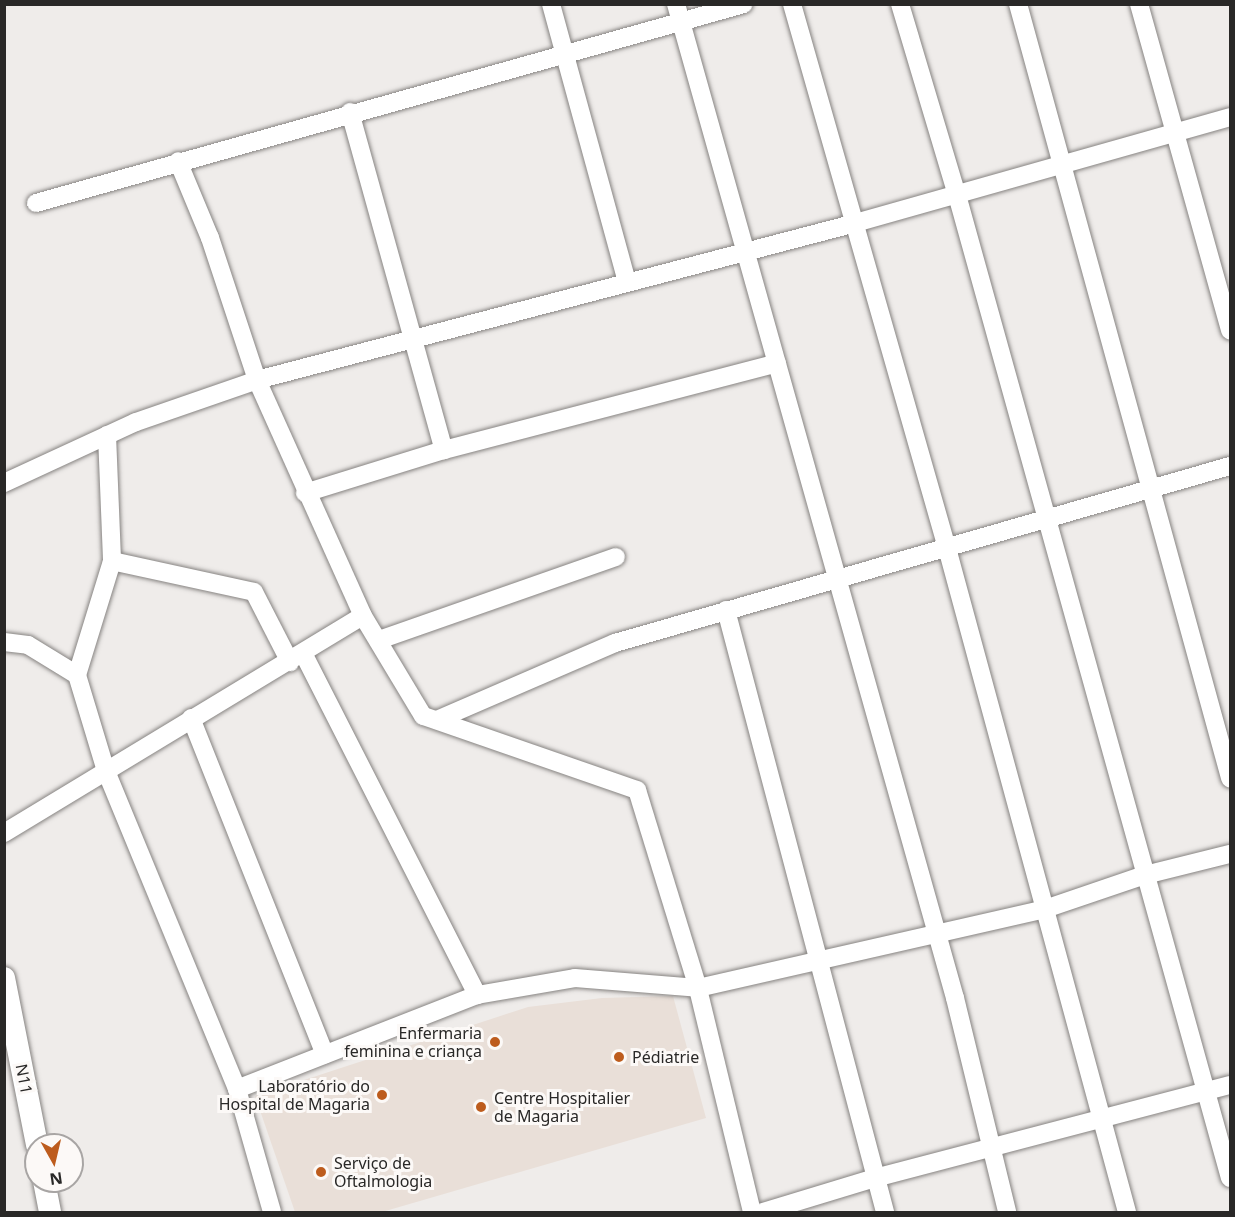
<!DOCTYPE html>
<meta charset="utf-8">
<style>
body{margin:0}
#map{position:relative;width:1235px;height:1217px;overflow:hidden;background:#efecea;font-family:"Noto Sans",sans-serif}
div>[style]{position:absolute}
.built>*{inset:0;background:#e9dfd8}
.roads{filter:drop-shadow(0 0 2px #868381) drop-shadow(0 0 2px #868381)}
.minor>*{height:18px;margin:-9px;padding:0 9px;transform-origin:9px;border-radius:9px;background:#fff}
.major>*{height:22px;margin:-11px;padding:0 11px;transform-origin:11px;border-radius:11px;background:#fff}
.dots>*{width:16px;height:16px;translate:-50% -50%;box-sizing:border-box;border:3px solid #fcf9f7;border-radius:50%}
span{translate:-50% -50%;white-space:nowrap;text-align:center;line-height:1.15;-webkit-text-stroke:6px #fcf9f7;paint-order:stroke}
.poi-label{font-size:16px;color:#292827}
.right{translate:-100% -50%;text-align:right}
.left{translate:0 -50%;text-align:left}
.street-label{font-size:16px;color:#292827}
.frame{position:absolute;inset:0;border:6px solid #292827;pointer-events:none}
.north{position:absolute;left:24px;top:1133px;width:60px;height:60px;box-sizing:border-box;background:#fcf9f7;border:2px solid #a8a5a4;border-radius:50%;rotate:172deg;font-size:16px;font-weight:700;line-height:24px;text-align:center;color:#292827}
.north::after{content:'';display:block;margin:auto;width:21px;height:27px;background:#bd5c1d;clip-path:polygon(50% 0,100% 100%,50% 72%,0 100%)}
</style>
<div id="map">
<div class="built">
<i style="clip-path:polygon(673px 996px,706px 1118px,382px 1212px,295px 1212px,255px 1096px,528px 1007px,602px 998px)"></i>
</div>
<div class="roads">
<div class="minor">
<i style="left:551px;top:4px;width:287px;rotate:74.7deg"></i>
<i style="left:676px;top:4px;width:1032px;rotate:74.32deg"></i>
<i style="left:955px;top:998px;width:220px;rotate:76.3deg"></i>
<i style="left:792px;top:4px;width:566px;rotate:74.1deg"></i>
<i style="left:947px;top:548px;width:688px;rotate:74.83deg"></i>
<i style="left:900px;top:4px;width:199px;rotate:73.4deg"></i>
<i style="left:957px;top:195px;width:1020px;rotate:74.48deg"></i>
<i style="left:1018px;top:4px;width:803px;rotate:74.68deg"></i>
<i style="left:1139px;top:4px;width:339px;rotate:74.4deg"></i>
<i style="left:350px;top:112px;width:351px;rotate:74.5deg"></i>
<i style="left:36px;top:203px;width:735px;rotate:-15.7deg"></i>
<i style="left:107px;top:435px;width:126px;rotate:87.7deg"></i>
<i style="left:112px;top:561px;width:145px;rotate:12.3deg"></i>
<i style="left:254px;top:592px;width:79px;rotate:62.8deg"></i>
<i style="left:4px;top:483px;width:145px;rotate:-24.8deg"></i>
<i style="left:136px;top:422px;width:128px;rotate:-19.1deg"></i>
<i style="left:257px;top:380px;width:615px;rotate:-14.69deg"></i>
<i style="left:852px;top:224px;width:393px;rotate:-15.8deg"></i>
<i style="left:305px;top:493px;width:145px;rotate:-17.2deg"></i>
<i style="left:444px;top:450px;width:344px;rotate:-14.6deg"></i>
<i style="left:726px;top:610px;width:623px;rotate:75.2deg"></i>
<i style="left:379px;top:640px;width:251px;rotate:-19.3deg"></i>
<i style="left:4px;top:642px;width:24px;rotate:7deg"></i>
<i style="left:28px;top:645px;width:57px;rotate:31.5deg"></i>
<i style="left:77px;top:675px;width:100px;rotate:73.2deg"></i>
<i style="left:106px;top:771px;width:344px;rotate:67.6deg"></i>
<i style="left:237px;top:1089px;width:128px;rotate:74.1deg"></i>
<i style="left:303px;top:653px;width:384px;rotate:63deg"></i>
<i style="left:77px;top:675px;width:119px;rotate:-72.9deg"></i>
<i style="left:191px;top:718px;width:362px;rotate:68.3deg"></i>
<i style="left:437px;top:720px;width:194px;rotate:-23.4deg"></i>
<i style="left:615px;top:643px;width:640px;rotate:-16.06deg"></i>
<i style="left:4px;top:833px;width:419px;rotate:-31.2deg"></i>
<i style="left:363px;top:616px;width:259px;rotate:-114.2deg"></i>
<i style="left:257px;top:380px;width:150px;rotate:-108.3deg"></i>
<i style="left:210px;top:238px;width:83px;rotate:-112.6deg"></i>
<i style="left:237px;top:1089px;width:258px;rotate:-21.4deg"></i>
<i style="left:477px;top:995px;width:99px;rotate:-9.8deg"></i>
<i style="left:575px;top:978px;width:123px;rotate:4.6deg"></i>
<i style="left:698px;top:988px;width:207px;rotate:-107.1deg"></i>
<i style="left:637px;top:790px;width:226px;rotate:-160.9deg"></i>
<i style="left:423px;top:716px;width:117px;rotate:-121deg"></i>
<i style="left:752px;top:1212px;width:230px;rotate:-103.6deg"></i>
<i style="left:698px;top:988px;width:353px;rotate:-12.8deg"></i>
<i style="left:1042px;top:910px;width:109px;rotate:-18.8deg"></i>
<i style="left:1145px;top:875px;width:88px;rotate:-13.9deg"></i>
<i style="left:763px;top:1212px;width:117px;rotate:-16.9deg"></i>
<i style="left:875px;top:1178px;width:367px;rotate:-14.7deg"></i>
</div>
<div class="major">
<i style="left:4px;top:978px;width:170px;rotate:78.8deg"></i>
<i style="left:44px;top:1181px;width:32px;rotate:79deg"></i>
</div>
</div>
<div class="dots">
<i style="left:495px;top:1042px;background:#bd5c1d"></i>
<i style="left:619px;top:1057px;background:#bd5c1d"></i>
<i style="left:382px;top:1095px;background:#bd5c1d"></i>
<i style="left:481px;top:1107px;background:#bd5c1d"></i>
<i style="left:321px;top:1172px;background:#bd5c1d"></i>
</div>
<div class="poi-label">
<span class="right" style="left:482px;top:1042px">Enfermaria<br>feminina e criança</span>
<span class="left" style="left:632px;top:1057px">Pédiatrie</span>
<span class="right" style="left:370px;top:1095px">Laboratório do<br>Hospital de Magaria</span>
<span class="left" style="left:494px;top:1107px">Centre Hospitalier<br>de Magaria</span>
<span class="left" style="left:334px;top:1172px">Serviço de<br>Oftalmologia</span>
</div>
<div class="street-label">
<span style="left:24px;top:1079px;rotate:79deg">N11</span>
</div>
<div class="frame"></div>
<div class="north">N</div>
</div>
